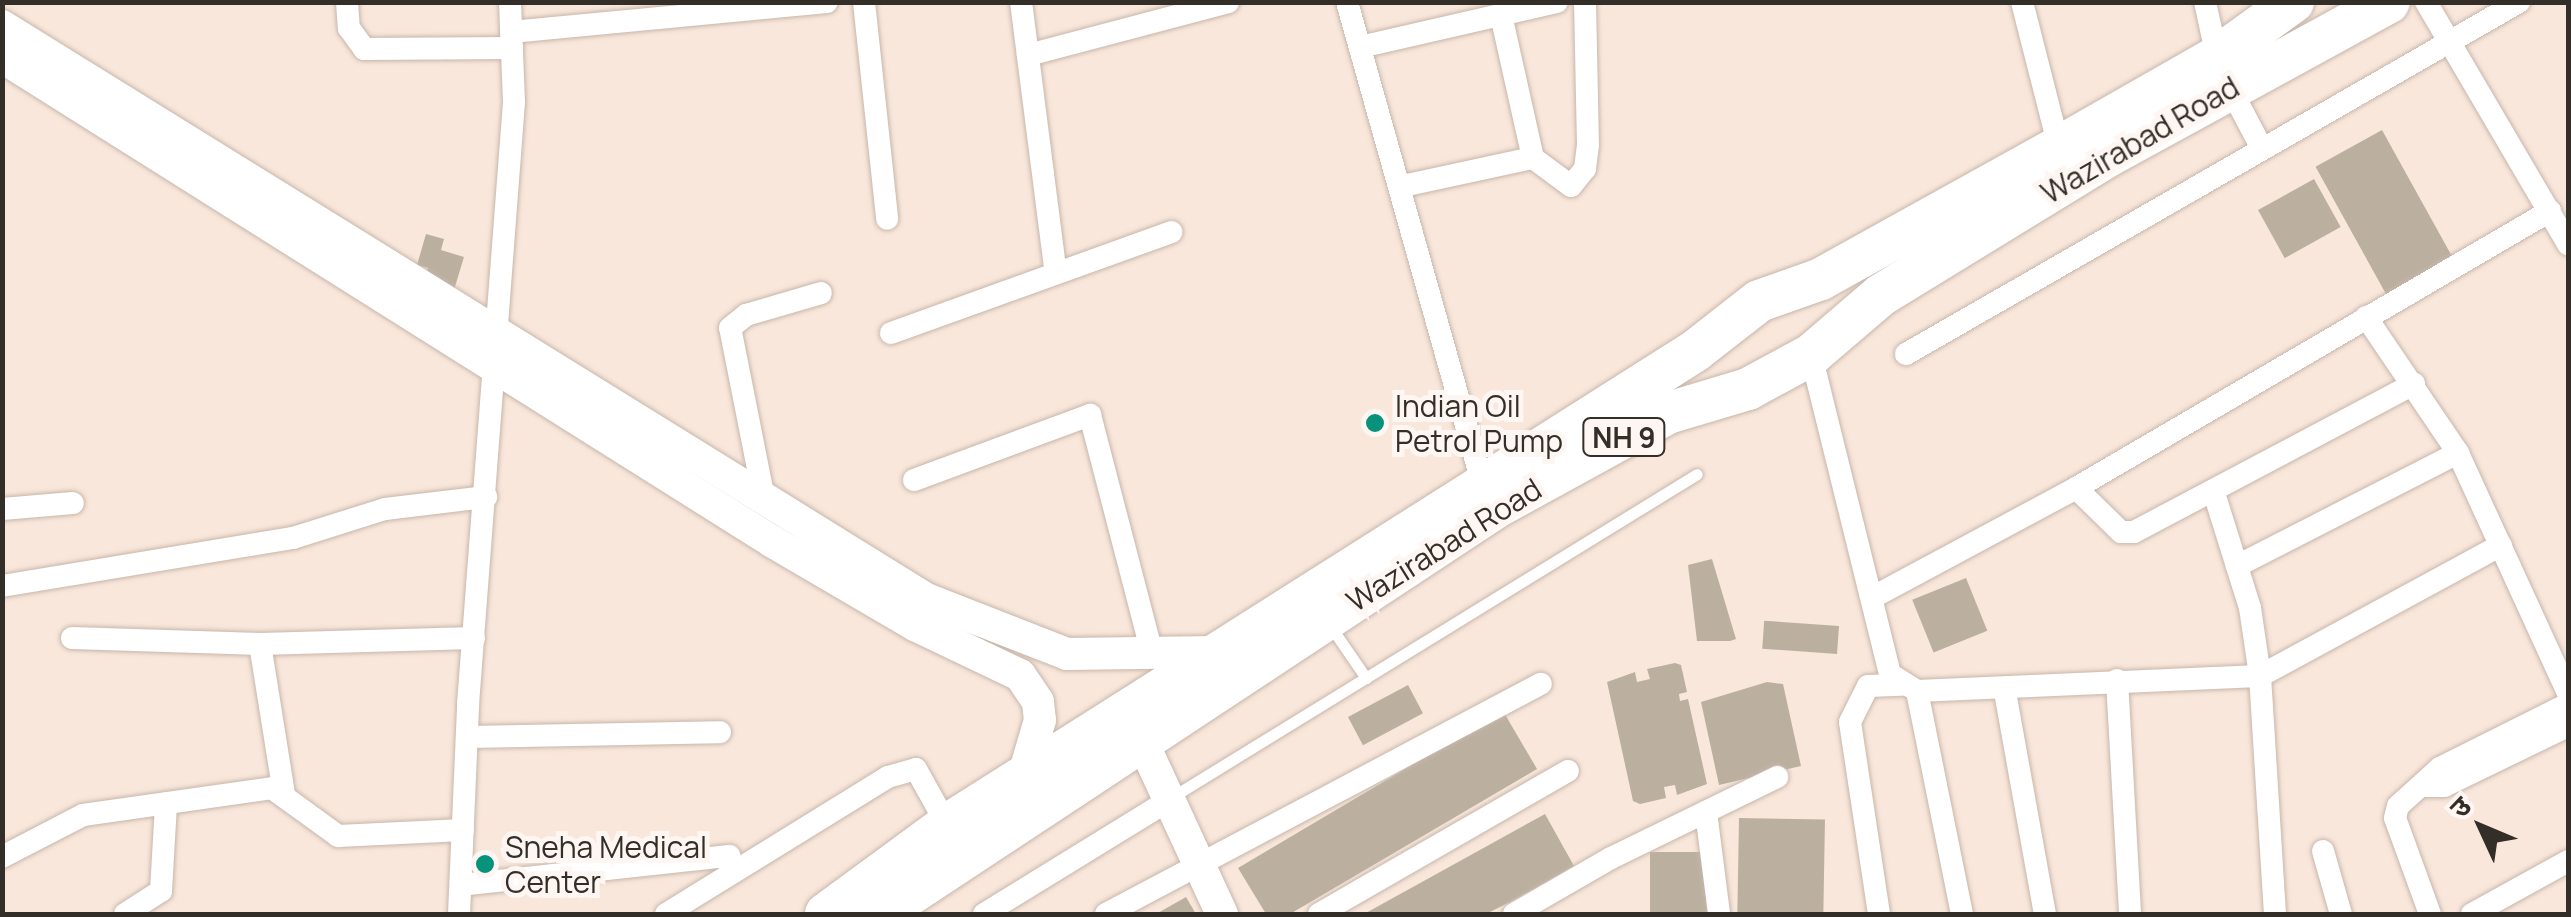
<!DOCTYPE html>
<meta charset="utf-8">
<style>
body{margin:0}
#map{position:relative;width:2571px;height:917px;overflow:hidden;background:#f9e7db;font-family:Manrope,"Noto Sans Devanagari",sans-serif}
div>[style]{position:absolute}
.building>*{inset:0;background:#bbb0a0;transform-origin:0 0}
.roads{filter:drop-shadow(0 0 2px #c7b6ab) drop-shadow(0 0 2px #c7b6ab)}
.lane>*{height:11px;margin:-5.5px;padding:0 5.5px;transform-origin:5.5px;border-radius:5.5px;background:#fff}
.street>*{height:22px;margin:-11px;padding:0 11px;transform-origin:11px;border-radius:11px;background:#fff}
.secondary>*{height:32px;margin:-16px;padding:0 16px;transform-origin:16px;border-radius:16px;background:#fff}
.highway>*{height:42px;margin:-21px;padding:0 21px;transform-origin:21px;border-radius:21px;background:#fff}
.dots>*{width:28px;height:28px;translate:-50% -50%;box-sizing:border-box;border:5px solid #fef6f2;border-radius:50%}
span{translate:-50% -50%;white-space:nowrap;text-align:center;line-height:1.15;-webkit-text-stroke:10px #fef6f2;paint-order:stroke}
.shield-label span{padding:2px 8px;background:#fef6f2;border:2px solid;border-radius:8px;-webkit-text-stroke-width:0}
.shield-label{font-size:28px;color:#342e29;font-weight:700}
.street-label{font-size:30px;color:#342e29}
.poi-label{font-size:30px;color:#342e29}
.left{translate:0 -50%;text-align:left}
.frame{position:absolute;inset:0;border:5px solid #342e29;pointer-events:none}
.north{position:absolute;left:2431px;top:777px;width:100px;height:100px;-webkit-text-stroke:8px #fef6f2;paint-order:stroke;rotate:314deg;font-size:28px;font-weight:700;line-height:40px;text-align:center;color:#342e29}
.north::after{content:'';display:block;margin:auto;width:35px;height:45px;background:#342e29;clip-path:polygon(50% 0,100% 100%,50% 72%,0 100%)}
</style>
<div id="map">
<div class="building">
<i style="left:2382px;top:130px;width:149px;height:76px;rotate:61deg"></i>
<i style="left:2314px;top:179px;width:55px;height:64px;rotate:61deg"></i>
<i style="clip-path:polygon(426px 234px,444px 239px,441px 250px,464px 257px,454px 290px,425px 282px,428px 268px,417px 265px)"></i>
<i style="clip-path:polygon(1712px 559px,1736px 639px,1730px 641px,1697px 641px,1688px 565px)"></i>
<i style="left:1966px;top:578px;width:57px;height:58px;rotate:68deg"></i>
<i style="left:1839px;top:626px;width:28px;height:75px;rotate:94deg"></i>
<i style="clip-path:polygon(1675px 663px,1681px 665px,1687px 692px,1679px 694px,1680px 701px,1688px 699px,1707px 784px,1677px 795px,1675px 785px,1664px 787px,1666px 798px,1640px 804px,1633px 801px,1607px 682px,1635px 672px,1637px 682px,1650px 679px,1647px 669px)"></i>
<i style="clip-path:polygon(1767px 682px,1783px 684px,1801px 766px,1719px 785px,1701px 702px)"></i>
<i style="left:1408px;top:685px;width:32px;height:68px;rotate:62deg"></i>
<i style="clip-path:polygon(1503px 711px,1537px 769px,1290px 914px,1266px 914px,1238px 868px)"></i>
<i style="clip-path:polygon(1545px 814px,1574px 866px,1510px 902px,1486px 914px,1364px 914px)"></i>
<i style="left:1739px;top:818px;width:86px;height:96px;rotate:1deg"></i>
<i style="left:1650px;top:852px;width:62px;height:62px"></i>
<i style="clip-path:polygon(1186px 897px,1196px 914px,1156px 914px)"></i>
</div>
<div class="roads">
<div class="lane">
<i style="left:1331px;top:627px;width:62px;rotate:55.5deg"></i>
<i style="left:1172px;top:797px;width:616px;rotate:-31.6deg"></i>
</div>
<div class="street">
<i style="left:347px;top:2px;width:26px;rotate:86deg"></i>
<i style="left:349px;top:28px;width:26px;rotate:54deg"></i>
<i style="left:364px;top:49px;width:148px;rotate:-0.4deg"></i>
<i style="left:864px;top:2px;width:218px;rotate:83.9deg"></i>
<i style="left:1021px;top:2px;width:269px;rotate:82.7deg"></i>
<i style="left:1347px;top:2px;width:498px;rotate:74.3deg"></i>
<i style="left:2022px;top:2px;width:150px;rotate:75.7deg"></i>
<i style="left:2205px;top:2px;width:56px;rotate:77.7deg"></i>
<i style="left:2426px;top:2px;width:281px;rotate:59.6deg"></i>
<i style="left:1501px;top:15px;width:147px;rotate:77.4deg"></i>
<i style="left:1533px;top:158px;width:47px;rotate:36.4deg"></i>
<i style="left:1571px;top:186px;width:22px;rotate:-51deg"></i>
<i style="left:1585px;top:169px;width:24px;rotate:-83deg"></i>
<i style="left:1588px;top:145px;width:143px;rotate:-91.2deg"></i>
<i style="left:511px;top:32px;width:317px;rotate:-5.4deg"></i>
<i style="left:1360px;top:47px;width:202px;rotate:-12.9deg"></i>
<i style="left:1028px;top:55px;width:207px;rotate:-14.8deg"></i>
<i style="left:2230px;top:88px;width:64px;rotate:62.2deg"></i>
<i style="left:1403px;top:186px;width:133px;rotate:-12.2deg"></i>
<i style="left:2366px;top:317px;width:164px;rotate:55.9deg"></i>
<i style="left:2458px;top:453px;width:264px;rotate:65.4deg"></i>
<i style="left:891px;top:333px;width:298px;rotate:-19.8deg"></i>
<i style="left:1906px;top:354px;width:707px;rotate:-29.87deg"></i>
<i style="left:1811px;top:355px;width:329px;rotate:76.1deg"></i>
<i style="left:1890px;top:674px;width:32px;rotate:32deg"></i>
<i style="left:1917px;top:691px;width:343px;rotate:-2.5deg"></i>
<i style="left:2260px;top:676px;width:274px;rotate:-28.5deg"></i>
<i style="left:914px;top:480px;width:188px;rotate:-20.3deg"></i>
<i style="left:1090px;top:415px;width:249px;rotate:75.4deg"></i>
<i style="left:2076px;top:488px;width:63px;rotate:44.4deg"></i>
<i style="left:2121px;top:532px;width:13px"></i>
<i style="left:2134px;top:532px;width:317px;rotate:-27.9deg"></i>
<i style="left:2214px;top:493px;width:121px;rotate:72.6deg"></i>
<i style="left:2250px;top:608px;width:69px;rotate:81.6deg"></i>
<i style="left:2260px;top:676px;width:238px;rotate:86.4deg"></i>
<i style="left:765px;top:504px;width:179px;rotate:-101.2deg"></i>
<i style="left:730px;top:328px;width:21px;rotate:-39deg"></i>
<i style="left:746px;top:315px;width:78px;rotate:-16.3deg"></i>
<i style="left:2px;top:509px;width:71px;rotate:-4.8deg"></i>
<i style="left:2237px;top:566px;width:248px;rotate:-27.1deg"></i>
<i style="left:2px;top:586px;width:295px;rotate:-9.4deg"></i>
<i style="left:293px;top:538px;width:96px;rotate:-17.5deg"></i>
<i style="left:385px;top:509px;width:102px;rotate:-6.8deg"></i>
<i style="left:1875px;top:596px;width:228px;rotate:-28.2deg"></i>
<i style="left:2076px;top:488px;width:549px;rotate:-30.3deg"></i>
<i style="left:72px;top:638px;width:188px;rotate:1.8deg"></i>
<i style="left:260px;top:644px;width:214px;rotate:-1.6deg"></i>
<i style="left:260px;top:644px;width:152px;rotate:80.9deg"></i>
<i style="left:2117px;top:680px;width:234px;rotate:86.8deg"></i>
<i style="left:1917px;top:691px;width:227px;rotate:78.6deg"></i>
<i style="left:2005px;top:692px;width:226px;rotate:79.8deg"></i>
<i style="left:467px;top:737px;width:253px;rotate:-1.1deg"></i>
<i style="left:2425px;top:786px;width:19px"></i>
<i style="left:2444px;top:786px;width:138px;rotate:-25.8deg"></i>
<i style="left:1706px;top:812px;width:103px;rotate:82.7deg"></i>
<i style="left:2323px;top:851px;width:66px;rotate:74.1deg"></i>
<i style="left:2px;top:857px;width:91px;rotate:-27.4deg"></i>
<i style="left:83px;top:815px;width:191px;rotate:-8.1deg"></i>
<i style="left:272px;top:788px;width:82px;rotate:36deg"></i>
<i style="left:338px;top:836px;width:125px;rotate:-2.7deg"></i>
<i style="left:461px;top:885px;width:270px;rotate:-6.2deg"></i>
<i style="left:125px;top:914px;width:43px;rotate:-32.6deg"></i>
<i style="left:161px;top:891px;width:88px;rotate:-86.7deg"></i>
<i style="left:459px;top:914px;width:210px;rotate:-87.5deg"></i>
<i style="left:468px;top:704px;width:604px;rotate:-85.63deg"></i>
<i style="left:514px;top:102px;width:100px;rotate:-92.3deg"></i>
<i style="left:666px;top:914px;width:261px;rotate:-31.7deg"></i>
<i style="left:888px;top:777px;width:29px;rotate:-16deg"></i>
<i style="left:916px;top:769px;width:64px;rotate:61deg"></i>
<i style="left:984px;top:914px;width:217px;rotate:-31.6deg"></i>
<i style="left:1106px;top:914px;width:492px;rotate:-27.9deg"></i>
<i style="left:1319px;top:914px;width:287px;rotate:-29.9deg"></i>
<i style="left:1514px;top:914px;width:112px;rotate:-30deg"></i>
<i style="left:1611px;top:858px;width:185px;rotate:-26deg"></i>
<i style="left:1879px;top:914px;width:194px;rotate:-98.6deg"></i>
<i style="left:1850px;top:722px;width:40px;rotate:-63.4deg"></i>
<i style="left:1868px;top:686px;width:33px;rotate:-2deg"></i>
<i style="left:2430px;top:914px;width:102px;rotate:-110deg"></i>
<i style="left:2395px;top:818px;width:12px;rotate:-76deg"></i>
<i style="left:2398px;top:806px;width:57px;rotate:-42.1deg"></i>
<i style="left:2440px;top:768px;width:143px;rotate:-26.6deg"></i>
<i style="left:2472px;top:914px;width:110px;rotate:-28.9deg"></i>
</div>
<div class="secondary">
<i style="left:2px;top:26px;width:1087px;rotate:31.8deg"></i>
<i style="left:926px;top:599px;width:151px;rotate:21.3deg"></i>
<i style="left:1067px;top:654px;width:148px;rotate:-0.8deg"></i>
<i style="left:2px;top:57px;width:911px;rotate:32.17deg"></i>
<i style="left:773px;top:542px;width:164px;rotate:30.3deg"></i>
<i style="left:915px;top:625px;width:116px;rotate:25.5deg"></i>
<i style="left:1020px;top:675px;width:32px;rotate:56deg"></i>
<i style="left:1038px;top:702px;width:18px;rotate:84deg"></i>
<i style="left:1040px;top:720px;width:56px;rotate:106.5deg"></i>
<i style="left:1142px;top:741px;width:191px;rotate:65.2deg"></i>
</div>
<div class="highway">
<i style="left:826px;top:914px;width:150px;rotate:-36.3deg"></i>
<i style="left:947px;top:825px;width:886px;rotate:-32.36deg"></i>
<i style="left:1695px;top:351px;width:81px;rotate:-38deg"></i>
<i style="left:1759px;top:301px;width:66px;rotate:-19.5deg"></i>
<i style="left:1821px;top:279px;width:272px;rotate:-29deg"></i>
<i style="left:2059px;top:147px;width:182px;rotate:-29.7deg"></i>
<i style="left:2217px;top:57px;width:94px;rotate:-35.9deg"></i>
<i style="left:880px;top:914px;width:741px;rotate:-33.43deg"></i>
<i style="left:1498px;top:506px;width:194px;rotate:-28.7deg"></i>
<i style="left:1668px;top:413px;width:84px;rotate:-16.7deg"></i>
<i style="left:1748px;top:389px;width:72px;rotate:-28.4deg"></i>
<i style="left:1811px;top:355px;width:92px;rotate:-40.6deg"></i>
<i style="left:1881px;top:295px;width:266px;rotate:-31.5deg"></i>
<i style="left:2108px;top:156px;width:320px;rotate:-28.7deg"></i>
</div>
</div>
<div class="dots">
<i style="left:1375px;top:423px;background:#07927c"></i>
<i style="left:485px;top:864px;background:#07927c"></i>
</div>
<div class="shield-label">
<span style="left:1624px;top:437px">NH 9</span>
</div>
<div class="street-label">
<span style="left:2140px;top:140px;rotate:-30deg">Wazirabad Road</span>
<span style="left:1444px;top:545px;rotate:-32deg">Wazirabad Road</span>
</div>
<div class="poi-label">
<span class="left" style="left:1395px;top:423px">Indian Oil<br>Petrol Pump</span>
<span class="left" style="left:505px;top:864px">Sneha Medical<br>Center</span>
</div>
<div class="frame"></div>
<div class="north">उ</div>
</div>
